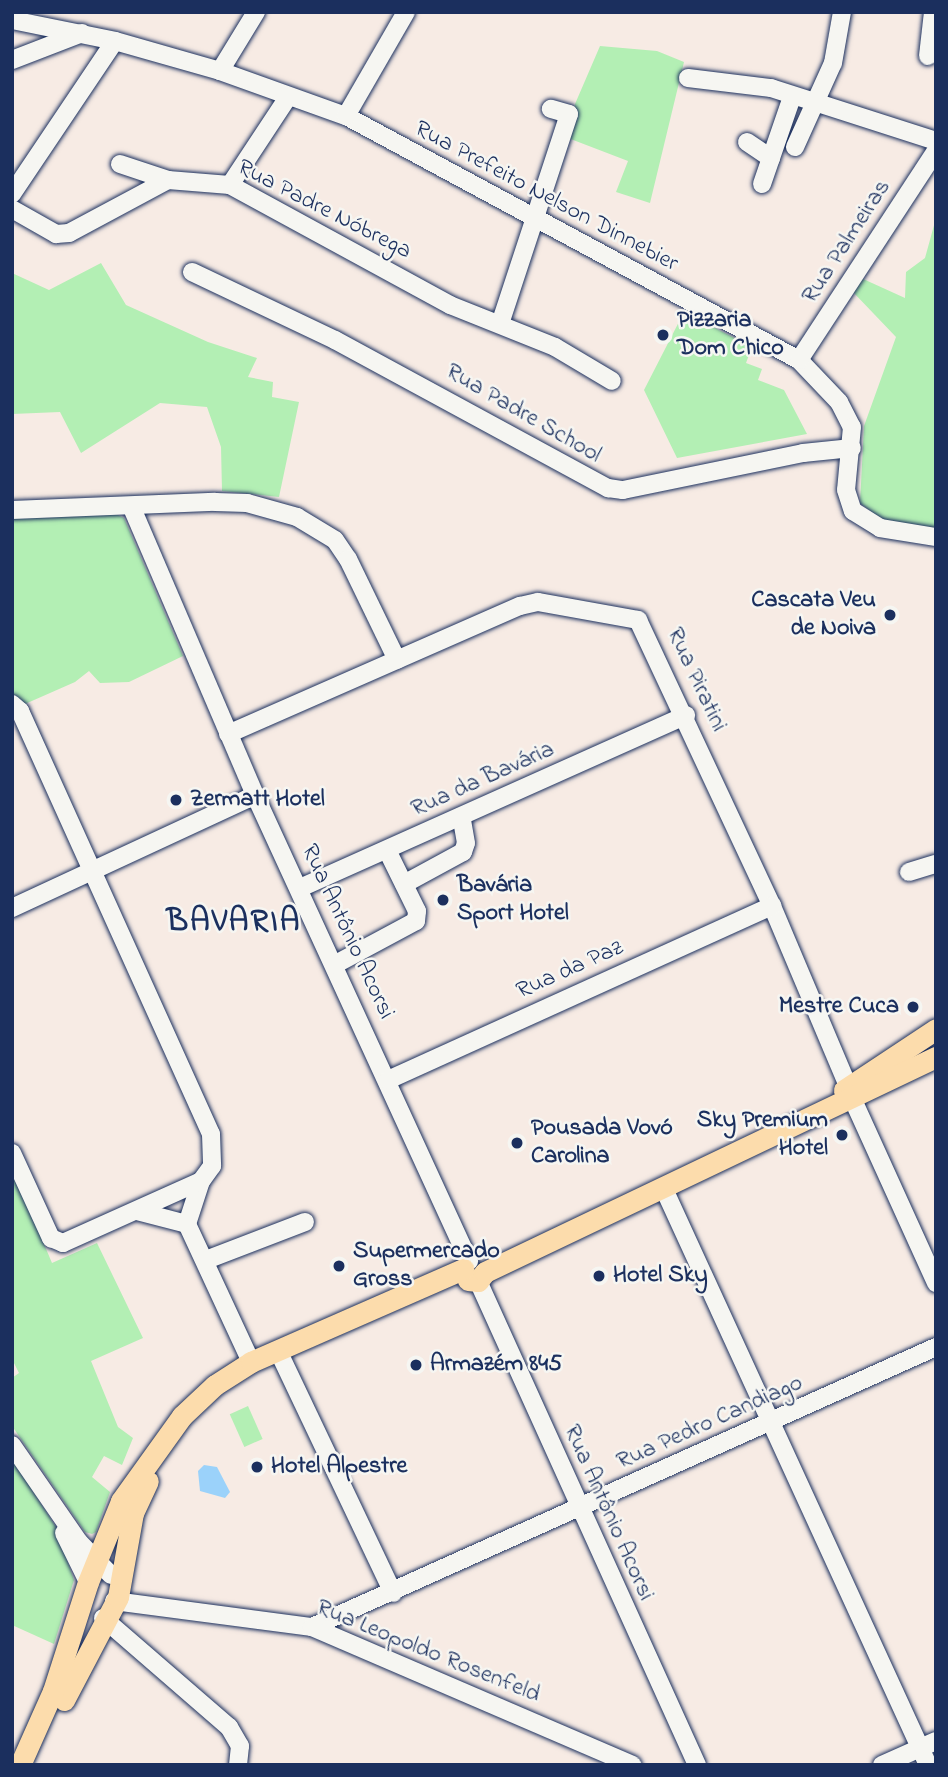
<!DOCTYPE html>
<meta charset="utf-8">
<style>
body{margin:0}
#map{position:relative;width:948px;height:1777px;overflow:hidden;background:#f7ebe4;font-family:"Indie Flower",sans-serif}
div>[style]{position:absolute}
.green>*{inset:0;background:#b3efb4;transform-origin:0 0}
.water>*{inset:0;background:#9bd2fa}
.roads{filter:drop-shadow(0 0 2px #1b2f5e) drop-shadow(0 0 2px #1b2f5e)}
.minor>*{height:18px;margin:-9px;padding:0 9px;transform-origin:9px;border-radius:9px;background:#f6f6f2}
.major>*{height:21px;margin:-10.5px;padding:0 10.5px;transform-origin:10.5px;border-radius:10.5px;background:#fcdcac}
.dots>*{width:19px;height:19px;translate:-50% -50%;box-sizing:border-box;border:4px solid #f6f6f2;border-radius:50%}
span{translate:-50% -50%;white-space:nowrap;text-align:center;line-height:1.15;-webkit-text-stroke:5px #f6f6f2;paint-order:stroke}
.street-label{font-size:24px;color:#1b2f5e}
.poi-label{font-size:24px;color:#1b2f5e;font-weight:700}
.left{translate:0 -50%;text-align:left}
.right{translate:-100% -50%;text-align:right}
.district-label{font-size:32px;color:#1b2f5e;font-weight:700;letter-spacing:2px}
.frame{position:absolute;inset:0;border:14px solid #1b2f5e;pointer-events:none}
</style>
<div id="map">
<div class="green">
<i style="clip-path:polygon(600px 46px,657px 51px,684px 62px,650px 203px,616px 192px,628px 161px,568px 138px,575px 104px)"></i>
<i style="clip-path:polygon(936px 218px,936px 528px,910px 529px,881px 519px,860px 503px,864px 426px,896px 337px,852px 291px,861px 278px,905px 298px,906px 272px,925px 258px)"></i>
<i style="clip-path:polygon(101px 263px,126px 305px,208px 342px,257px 358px,248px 377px,273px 382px,272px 397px,299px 402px,279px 497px,222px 491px,221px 447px,207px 407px,160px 403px,81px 453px,60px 412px,12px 414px,12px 273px,49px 290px)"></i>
<i style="clip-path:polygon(684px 312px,752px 347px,746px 363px,762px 369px,758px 380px,784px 390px,807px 434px,677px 458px,644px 390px)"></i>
<i style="clip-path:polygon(116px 514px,124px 518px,183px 656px,129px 682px,100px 683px,89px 671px,75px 682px,25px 704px,12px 693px,12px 517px)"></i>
<i style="clip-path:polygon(12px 1168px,52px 1263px,97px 1243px,143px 1338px,91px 1361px,118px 1427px,133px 1438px,122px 1465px,104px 1456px,92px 1477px,110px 1492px,96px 1532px,92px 1534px,85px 1532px,12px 1426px,12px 1378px,19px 1373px,12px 1359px)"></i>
<i style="left:248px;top:1406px;width:36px;height:20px;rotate:66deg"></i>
<i style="clip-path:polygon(12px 1459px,56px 1527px,74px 1580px,54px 1644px,12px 1625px)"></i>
</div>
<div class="water">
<i style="clip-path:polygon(204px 1465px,217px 1467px,230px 1492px,225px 1498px,200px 1491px,198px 1471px)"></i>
</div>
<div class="roads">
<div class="minor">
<i style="left:12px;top:20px;width:105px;rotate:11.5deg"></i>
<i style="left:115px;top:41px;width:109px;rotate:15.9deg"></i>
<i style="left:220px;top:71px;width:134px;rotate:19.7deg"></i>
<i style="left:346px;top:116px;width:515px;rotate:28.31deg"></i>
<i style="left:799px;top:360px;width:58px;rotate:46.4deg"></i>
<i style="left:839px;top:402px;width:28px;rotate:63deg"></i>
<i style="left:852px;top:427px;width:63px;rotate:95.4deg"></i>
<i style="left:846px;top:490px;width:22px;rotate:72deg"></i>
<i style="left:853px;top:511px;width:32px;rotate:32deg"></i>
<i style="left:880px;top:528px;width:57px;rotate:9.1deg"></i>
<i style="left:928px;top:56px;width:44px;rotate:-83.5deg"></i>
<i style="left:12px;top:60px;width:75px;rotate:-21.1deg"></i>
<i style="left:220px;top:71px;width:69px;rotate:-58.6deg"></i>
<i style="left:688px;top:78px;width:84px;rotate:6.9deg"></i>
<i style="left:771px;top:88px;width:173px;rotate:17.8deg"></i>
<i style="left:346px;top:116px;width:120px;rotate:-60deg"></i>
<i style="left:747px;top:142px;width:29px;rotate:34deg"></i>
<i style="left:795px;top:147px;width:92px;rotate:-65.7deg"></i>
<i style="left:833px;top:63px;width:52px;rotate:-80deg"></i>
<i style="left:120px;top:164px;width:51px;rotate:18.4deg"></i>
<i style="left:762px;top:184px;width:92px;rotate:-71deg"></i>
<i style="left:230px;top:185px;width:105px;rotate:-56.6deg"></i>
<i style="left:12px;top:194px;width:184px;rotate:-56.1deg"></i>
<i style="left:12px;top:209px;width:51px;rotate:29.6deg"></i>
<i style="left:56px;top:234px;width:13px;rotate:-4deg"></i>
<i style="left:69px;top:233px;width:112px;rotate:-28.2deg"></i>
<i style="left:168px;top:180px;width:62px;rotate:4.6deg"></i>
<i style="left:230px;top:185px;width:251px;rotate:28.6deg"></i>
<i style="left:450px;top:305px;width:113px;rotate:21.8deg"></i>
<i style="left:555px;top:347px;width:66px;rotate:30.8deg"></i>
<i style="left:192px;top:272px;width:158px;rotate:25.4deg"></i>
<i style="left:335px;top:340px;width:311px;rotate:28.5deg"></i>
<i style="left:608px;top:488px;width:15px;rotate:8deg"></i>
<i style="left:623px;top:490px;width:184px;rotate:-11.6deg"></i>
<i style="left:803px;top:453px;width:49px;rotate:-5.8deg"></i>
<i style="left:500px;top:324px;width:221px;rotate:-71.8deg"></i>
<i style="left:569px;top:114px;width:19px;rotate:-164deg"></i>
<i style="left:799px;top:360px;width:250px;rotate:-56.8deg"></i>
<i style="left:132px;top:508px;width:312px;rotate:66.8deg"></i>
<i style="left:255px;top:795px;width:513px;rotate:65.33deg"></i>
<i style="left:12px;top:510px;width:203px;rotate:-2.3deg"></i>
<i style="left:215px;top:502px;width:32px;rotate:2deg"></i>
<i style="left:247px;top:503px;width:52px;rotate:15.6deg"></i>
<i style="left:297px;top:517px;width:44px;rotate:31.2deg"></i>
<i style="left:335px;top:540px;width:23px;rotate:56deg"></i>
<i style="left:348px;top:559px;width:112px;rotate:64.1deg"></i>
<i style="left:12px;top:704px;width:11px;rotate:41deg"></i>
<i style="left:20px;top:711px;width:464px;rotate:65.7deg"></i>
<i style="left:211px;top:1134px;width:32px;rotate:88deg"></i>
<i style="left:212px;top:1166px;width:19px;rotate:126deg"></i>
<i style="left:201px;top:1181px;width:45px;rotate:108deg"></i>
<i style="left:228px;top:734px;width:319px;rotate:-23.7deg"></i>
<i style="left:520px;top:606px;width:18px;rotate:-13deg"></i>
<i style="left:538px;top:602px;width:102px;rotate:10.2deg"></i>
<i style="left:638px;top:620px;width:316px;rotate:64.9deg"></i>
<i style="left:772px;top:906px;width:198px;rotate:67.1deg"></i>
<i style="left:909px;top:872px;width:28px;rotate:-17deg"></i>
<i style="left:404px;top:884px;width:67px;rotate:-28.5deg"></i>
<i style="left:463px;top:852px;width:9px;rotate:-72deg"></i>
<i style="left:466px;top:843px;width:27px;rotate:-100deg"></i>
<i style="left:300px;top:888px;width:423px;rotate:-24.1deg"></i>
<i style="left:12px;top:908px;width:268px;rotate:-24.9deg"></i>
<i style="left:334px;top:965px;width:93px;rotate:-28.2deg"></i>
<i style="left:416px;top:921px;width:10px;rotate:-84deg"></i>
<i style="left:417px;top:911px;width:68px;rotate:-116.2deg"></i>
<i style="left:388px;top:1080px;width:422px;rotate:-24.4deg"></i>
<i style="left:853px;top:1100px;width:201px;rotate:65.6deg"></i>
<i style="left:12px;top:1153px;width:94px;rotate:65.4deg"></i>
<i style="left:51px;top:1238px;width:13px;rotate:23deg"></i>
<i style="left:63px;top:1243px;width:151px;rotate:-24.2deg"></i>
<i style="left:664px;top:1189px;width:634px;rotate:65.38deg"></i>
<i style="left:137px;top:1211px;width:52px;rotate:14.6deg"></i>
<i style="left:187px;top:1224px;width:152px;rotate:65.1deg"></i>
<i style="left:206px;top:1260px;width:106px;rotate:-21deg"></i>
<i style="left:478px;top:1281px;width:531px;rotate:65.65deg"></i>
<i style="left:282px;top:1359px;width:259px;rotate:64.6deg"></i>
<i style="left:12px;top:1445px;width:118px;rotate:55.4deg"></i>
<i style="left:79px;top:1542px;width:46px;rotate:45.9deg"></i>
<i style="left:64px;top:1533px;width:55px;rotate:63.9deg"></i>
<i style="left:114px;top:1601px;width:200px;rotate:7.5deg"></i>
<i style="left:312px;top:1627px;width:349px;rotate:23.3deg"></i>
<i style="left:103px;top:1618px;width:167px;rotate:40.9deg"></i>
<i style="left:229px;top:1727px;width:22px;rotate:60deg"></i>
<i style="left:240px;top:1746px;width:19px;rotate:96deg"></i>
<i style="left:312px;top:1627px;width:684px;rotate:-24.17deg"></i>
<i style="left:882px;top:1765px;width:59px;rotate:-24deg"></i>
</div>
<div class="major">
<i style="left:844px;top:1090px;width:110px;rotate:-33.5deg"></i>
<i style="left:468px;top:1280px;width:10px;rotate:6deg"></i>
<i style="left:478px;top:1281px;width:11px;rotate:-52deg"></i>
<i style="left:485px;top:1272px;width:500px;rotate:-25.5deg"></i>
<i style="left:64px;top:1700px;width:116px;rotate:-62.3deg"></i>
<i style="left:118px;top:1597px;width:85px;rotate:-79.9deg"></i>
<i style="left:133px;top:1513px;width:35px;rotate:-65deg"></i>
<i style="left:20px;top:1765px;width:81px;rotate:-66deg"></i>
<i style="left:53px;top:1691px;width:114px;rotate:-72.2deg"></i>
<i style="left:88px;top:1582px;width:87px;rotate:-67.8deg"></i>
<i style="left:121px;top:1501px;width:105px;rotate:-54.3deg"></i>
<i style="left:182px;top:1416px;width:45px;rotate:-43.2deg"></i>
<i style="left:215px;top:1385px;width:43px;rotate:-32.6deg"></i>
<i style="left:251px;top:1362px;width:232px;rotate:-23.7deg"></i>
</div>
</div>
<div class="dots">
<i style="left:663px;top:335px;background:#1b2f5e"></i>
<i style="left:890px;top:615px;background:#1b2f5e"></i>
<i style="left:176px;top:800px;background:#1b2f5e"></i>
<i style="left:443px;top:900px;background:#1b2f5e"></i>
<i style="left:913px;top:1007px;background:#1b2f5e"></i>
<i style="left:842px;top:1135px;background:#1b2f5e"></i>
<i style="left:517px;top:1143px;background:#1b2f5e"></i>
<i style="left:339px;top:1266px;background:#1b2f5e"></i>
<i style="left:599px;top:1276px;background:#1b2f5e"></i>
<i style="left:416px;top:1365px;background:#1b2f5e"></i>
<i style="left:257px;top:1467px;background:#1b2f5e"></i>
</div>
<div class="street-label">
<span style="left:546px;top:197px;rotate:28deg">Rua Prefeito Nelson Dinnebier</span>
<span style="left:324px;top:210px;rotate:27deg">Rua Padre Nóbrega</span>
<span style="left:847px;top:242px;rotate:-57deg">Rua Palmeiras</span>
<span style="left:523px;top:414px;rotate:30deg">Rua Padre School</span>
<span style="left:696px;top:680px;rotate:65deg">Rua Piratini</span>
<span style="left:483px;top:780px;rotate:-24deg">Rua da Bavária</span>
<span style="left:347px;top:932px;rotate:65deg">Rua Antônio Acorsi</span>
<span style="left:570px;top:970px;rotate:-24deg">Rua da Paz</span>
<span style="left:710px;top:1423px;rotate:-24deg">Rua Pedro Candiago</span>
<span style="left:608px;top:1513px;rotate:66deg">Rua Antônio Acorsi</span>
<span style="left:428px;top:1652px;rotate:22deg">Rua Leopoldo Rosenfeld</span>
</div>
<div class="poi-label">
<span class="left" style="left:677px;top:335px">Pizzaria<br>Dom Chico</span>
<span class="right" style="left:876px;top:615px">Cascata Veu<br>de Noiva</span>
<span class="left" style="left:190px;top:800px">Zermatt Hotel</span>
<span class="left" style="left:457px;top:900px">Bavária<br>Sport Hotel</span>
<span class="right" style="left:899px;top:1007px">Mestre Cuca</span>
<span class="right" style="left:828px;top:1135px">Sky Premium<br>Hotel</span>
<span class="left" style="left:531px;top:1143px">Pousada Vovó<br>Carolina</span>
<span class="left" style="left:353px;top:1266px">Supermercado<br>Gross</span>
<span class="left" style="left:613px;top:1276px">Hotel Sky</span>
<span class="left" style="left:430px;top:1365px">Armazém 845</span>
<span class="left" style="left:271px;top:1467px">Hotel Alpestre</span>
</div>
<div class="district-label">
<span style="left:234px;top:923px">BAVARIA</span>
</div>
<div class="frame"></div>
</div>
